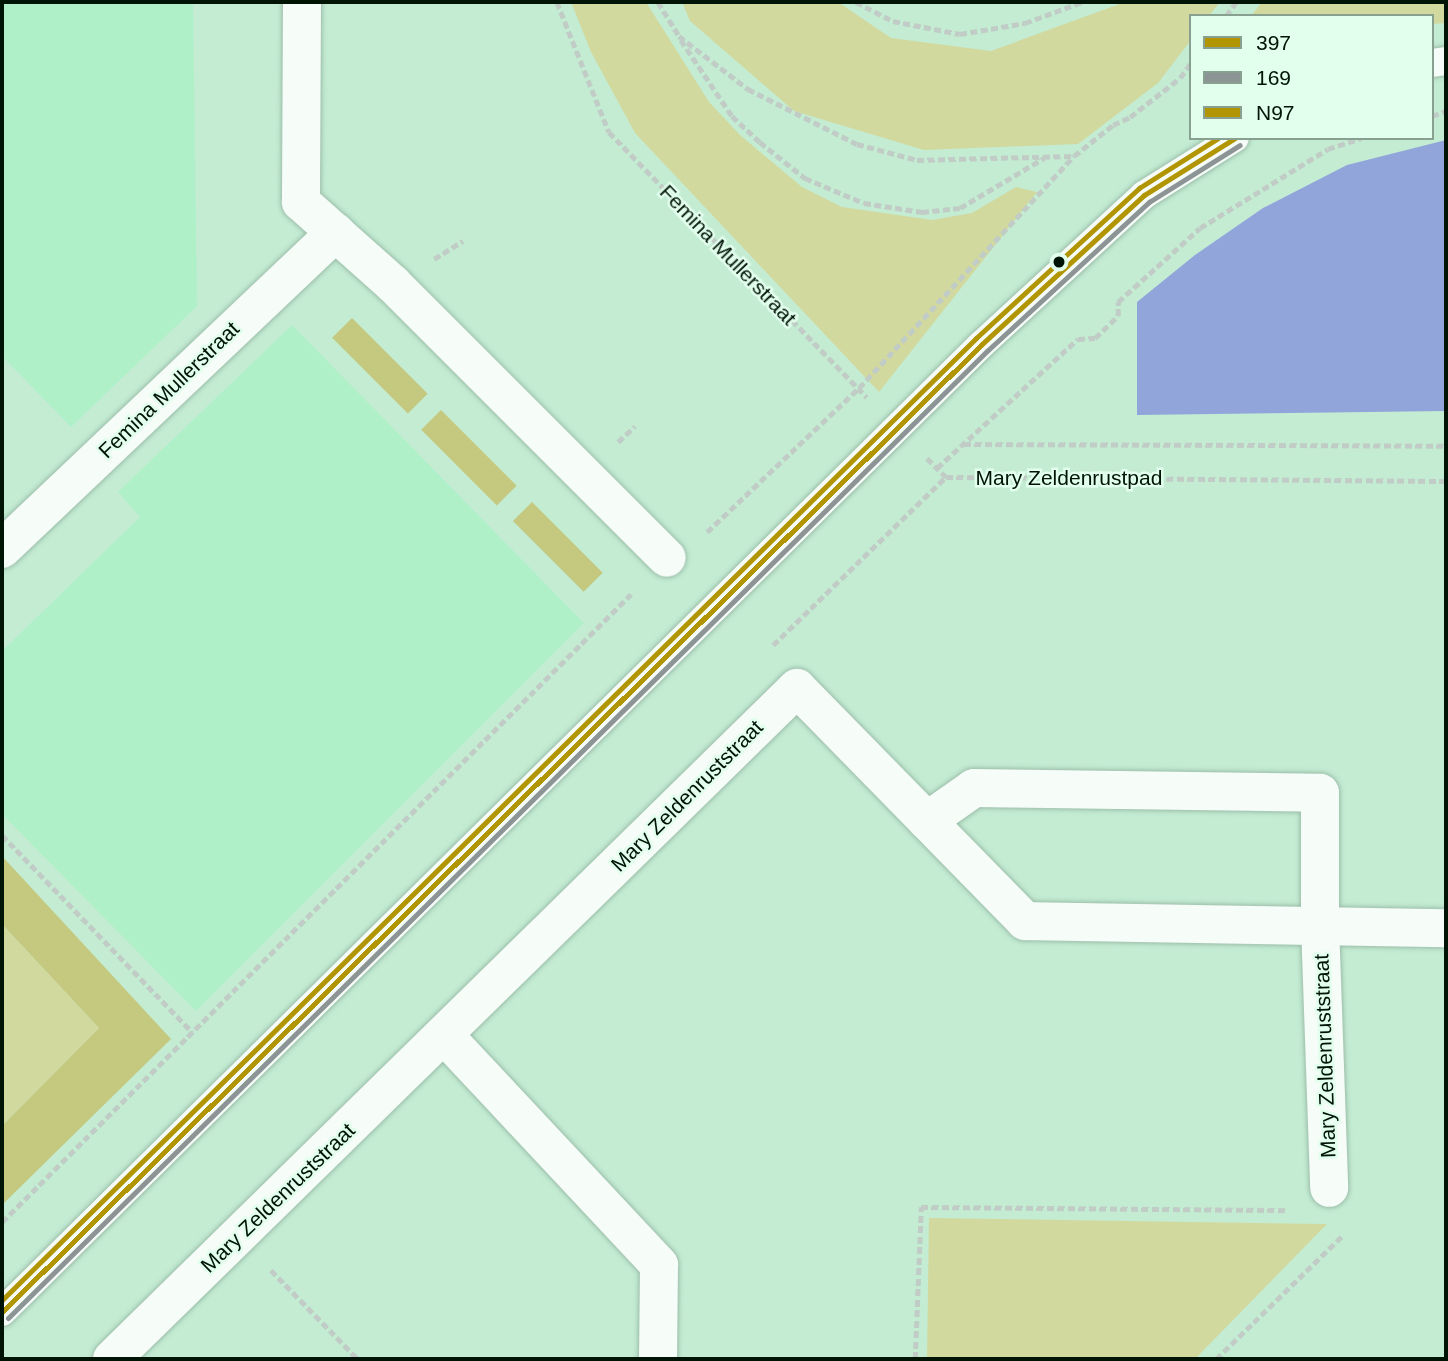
<!DOCTYPE html>
<style>
body{margin:0}
#map{position:relative;width:1448px;height:1361px;overflow:hidden;background:#c3ecd3;font-family:Helvetica,sans-serif}
div>[style]{position:absolute}
.built>*{inset:0;background:#b0f0c9}
.green>*{inset:0;background:#d2d99e}
.forest>*{inset:0;background:#c4c97f;transform-origin:0 0}
.water>*{inset:0;background:#91a5db}
.path>*{height:4.5px;margin-top:-2.25px;transform-origin:0;background:repeating-linear-gradient(90deg,#c0ccc5 0 7px,transparent 0 10.5px)}
.roads{filter:drop-shadow(0 0 2px #9dbeaa) drop-shadow(0 0 2px #9dbeaa)}
.service>*{height:28px;margin:-14px;padding:0 14px;transform-origin:14px;border-radius:14px;background:#f6fcf8}
.minor>*{height:38px;margin:-19px;padding:0 19px;transform-origin:19px;border-radius:19px;background:#f6fcf8}
.bus-1>*{height:5px;margin:-2.5px;padding:0 2.5px;transform-origin:2.5px;border-radius:2.5px;background:#b29502}
.bus-2>*{height:5px;margin:-2.5px;padding:0 2.5px;transform-origin:2.5px;border-radius:2.5px;background:#8c9495}
.bus-3>*{height:5px;margin:-2.5px;padding:0 2.5px;transform-origin:2.5px;border-radius:2.5px;background:#b29502}
.dots>*{width:19px;height:19px;translate:-50% -50%;box-sizing:border-box;border:4px solid #e2feec;border-radius:50%}
span{translate:-50% -50%;white-space:nowrap;text-align:center;line-height:1.15;-webkit-text-stroke:5px #e2feec;paint-order:stroke}
.street-label{font-size:21px;color:#001406}
.frame{position:absolute;inset:0;border:4px solid #001406;pointer-events:none}
.legend{position:absolute;left:1189px;top:14px;width:245px;height:126px;box-sizing:border-box;background:#e2feec;border:2px solid #88a090;margin:0;padding:9px 12px;list-style:none;font-size:21px;color:#001406}
.legend li{display:flex;align-items:center;gap:14px;height:35px}
.legend b{width:35px;border:2px solid #88a090}
</style>
<div id="map">
<div class="built">
<i style="clip-path:polygon(2px 2px,193px 2px,197px 306px,71px 427px,2px 356px)"></i>
<i style="clip-path:polygon(292px 325px,584px 623px,196px 1011px,2px 814px,2px 651px,140px 517px,118px 492px)"></i>
</div>
<div class="green">
<i style="clip-path:polygon(571px 2px,646px 2px,709px 102px,740px 135px,802px 187px,842px 207px,932px 220px,972px 213px,1016px 187px,1037px 192px,879px 392px,635px 133px,591px 52px)"></i>
<i style="clip-path:polygon(682px 2px,838px 2px,891px 38px,991px 51px,1125px 2px,1220px 2px,1209px 16px,1191px 16px,1191px 40px,1158px 83px,1078px 144px,924px 150px,794px 111px,690px 21px)"></i>
<i style="clip-path:polygon(1262px 2px,1446px 2px,1446px 23px,1432px 24px,1432px 16px,1251px 16px)"></i>
<i style="clip-path:polygon(2px 924px,99px 1028px,2px 1126px)"></i>
<i style="clip-path:polygon(929px 1218px,1327px 1224px,1195px 1359px,927px 1359px)"></i>
</div>
<div class="forest">
<i style="left:352px;top:318px;width:107px;height:28px;rotate:45deg"></i>
<i style="left:441px;top:410px;width:107px;height:28px;rotate:45deg"></i>
<i style="left:532px;top:502px;width:100px;height:27px;rotate:45deg"></i>
<i style="clip-path:polygon(2px 856px,171px 1039px,2px 1205px,2px 1126px,99px 1028px,2px 924px)"></i>
</div>
<div class="water">
<i style="clip-path:polygon(1446px 140px,1446px 411px,1137px 415px,1137px 302px,1195px 255px,1263px 208px,1347px 165px)"></i>
</div>
<div class="path">
<i style="left:557px;top:2px;width:140px;rotate:68.2deg"></i>
<i style="left:609px;top:132px;width:370px;rotate:45.8deg"></i>
<i style="left:658px;top:2px;width:40px;rotate:58deg"></i>
<i style="left:679px;top:36px;width:87px;rotate:37.5deg"></i>
<i style="left:748px;top:89px;width:122px;rotate:26.8deg"></i>
<i style="left:857px;top:144px;width:62px;rotate:14.9deg"></i>
<i style="left:917px;top:160px;width:156px;rotate:-1.5deg"></i>
<i style="left:856px;top:2px;width:42px;rotate:27.2deg"></i>
<i style="left:893px;top:21px;width:68px;rotate:11deg"></i>
<i style="left:960px;top:34px;width:66px;rotate:-9.6deg"></i>
<i style="left:1025px;top:23px;width:61px;rotate:-20.2deg"></i>
<i style="left:1226px;top:16px;width:17px;rotate:-54deg"></i>
<i style="left:681px;top:40px;width:92px;rotate:56.1deg"></i>
<i style="left:732px;top:116px;width:38px;rotate:43deg"></i>
<i style="left:760px;top:142px;width:58px;rotate:38.7deg"></i>
<i style="left:805px;top:178px;width:64px;rotate:23deg"></i>
<i style="left:864px;top:203px;width:59px;rotate:8.8deg"></i>
<i style="left:922px;top:212px;width:38px;rotate:-6deg"></i>
<i style="left:960px;top:208px;width:98px;rotate:-30.8deg"></i>
<i style="left:1432px;top:116px;width:15px;rotate:-20deg"></i>
<i style="left:434px;top:259px;width:34px;rotate:-32deg"></i>
<i style="left:618px;top:442px;width:23px;rotate:-43deg"></i>
<i style="left:964px;top:444px;width:482px;rotate:0.2deg"></i>
<i style="left:927px;top:458px;width:27px;rotate:45deg"></i>
<i style="left:937px;top:468px;width:191px;rotate:-42.5deg"></i>
<i style="left:1078px;top:339px;width:17px;rotate:-3deg"></i>
<i style="left:1095px;top:338px;width:32px;rotate:-44deg"></i>
<i style="left:1118px;top:316px;width:14px;rotate:-90deg"></i>
<i style="left:1118px;top:302px;width:110px;rotate:-42.1deg"></i>
<i style="left:1200px;top:228px;width:150px;rotate:-31.7deg"></i>
<i style="left:1328px;top:149px;width:35px;rotate:-18deg"></i>
<i style="left:707px;top:532px;width:209px;rotate:-43.5deg"></i>
<i style="left:859px;top:388px;width:316px;rotate:-47.2deg"></i>
<i style="left:1074px;top:156px;width:50px;rotate:-38.5deg"></i>
<i style="left:1113px;top:125px;width:19px;rotate:-25deg"></i>
<i style="left:1130px;top:117px;width:63px;rotate:-38deg"></i>
<i style="left:1180px;top:78px;width:19px;rotate:-54deg"></i>
<i style="left:773px;top:645px;width:241px;rotate:-44.2deg"></i>
<i style="left:946px;top:477px;width:500px;rotate:0.46deg"></i>
<i style="left:2px;top:835px;width:274px;rotate:46deg"></i>
<i style="left:2px;top:1222px;width:892px;rotate:-44.95deg"></i>
<i style="left:271px;top:1270px;width:124px;rotate:45.7deg"></i>
<i style="left:915px;top:1359px;width:152px;rotate:-87.7deg"></i>
<i style="left:921px;top:1207px;width:367px;rotate:0.5deg"></i>
<i style="left:1216px;top:1359px;width:177px;rotate:-44.3deg"></i>
</div>
<div class="roads">
<div class="service">
<i style="left:1432px;top:63px;width:14px;rotate:-8deg"></i>
<i style="left:2px;top:1312px;width:1377px;rotate:-44.65deg"></i>
<i style="left:982px;top:344px;width:220px;rotate:-42.6deg"></i>
<i style="left:1144px;top:195px;width:107px;rotate:-32.1deg"></i>
</div>
<div class="minor">
<i style="left:302px;top:2px;width:200px;rotate:90.3deg"></i>
<i style="left:301px;top:202px;width:123px;rotate:41.7deg"></i>
<i style="left:393px;top:284px;width:387px;rotate:45deg"></i>
<i style="left:2px;top:549px;width:460px;rotate:-43.5deg"></i>
<i style="left:927px;top:821px;width:57px;rotate:-35.1deg"></i>
<i style="left:974px;top:788px;width:346px;rotate:0.8deg"></i>
<i style="left:1320px;top:793px;width:131px;rotate:90deg"></i>
<i style="left:1320px;top:924px;width:264px;rotate:88deg"></i>
<i style="left:444px;top:1035px;width:315px;rotate:46.9deg"></i>
<i style="left:659px;top:1265px;width:94px;rotate:90.6deg"></i>
<i style="left:112px;top:1359px;width:959px;rotate:-44.41deg"></i>
<i style="left:797px;top:688px;width:326px;rotate:45.6deg"></i>
<i style="left:1025px;top:921px;width:421px;rotate:1deg"></i>
</div>
</div>
<div class="bus-1">
<i style="left:2px;top:1312px;width:1377px;rotate:-44.65deg"></i>
<i style="left:982px;top:344px;width:220px;rotate:-42.6deg"></i>
<i style="left:1144px;top:195px;width:107px;rotate:-32.1deg"></i>
</div>
<div class="bus-2">
<i style="left:8px;top:1318px;width:1377px;rotate:-44.65deg"></i>
<i style="left:988px;top:350px;width:219px;rotate:-42.6deg"></i>
<i style="left:1149px;top:202px;width:107px;rotate:-32.1deg"></i>
</div>
<div class="bus-3">
<i style="left:2px;top:1300px;width:1369px;rotate:-44.64deg"></i>
<i style="left:976px;top:338px;width:222px;rotate:-42.6deg"></i>
<i style="left:1139px;top:188px;width:93px;rotate:-32.3deg"></i>
</div>
<div class="dots">
<i style="left:1059px;top:262px;background:#001406"></i>
</div>
<div class="street-label">
<span style="left:728px;top:255px;rotate:46deg">Femina Mullerstraat</span>
<span style="left:169px;top:390px;rotate:-44deg">Femina Mullerstraat</span>
<span style="left:1069px;top:478px">Mary Zeldenrustpad</span>
<span style="left:687px;top:796px;rotate:-45deg">Mary Zeldenruststraat</span>
<span style="left:1325px;top:1056px;rotate:-92deg">Mary Zeldenruststraat</span>
<span style="left:278px;top:1198px;rotate:-44deg">Mary Zeldenruststraat</span>
</div>
<div class="frame"></div>
<ul class="legend">
<li><b style="height:9px;background:#b29502"></b>397</li>
<li><b style="height:9px;background:#8c9495"></b>169</li>
<li><b style="height:9px;background:#b29502"></b>N97</li>
</ul>
</div>
